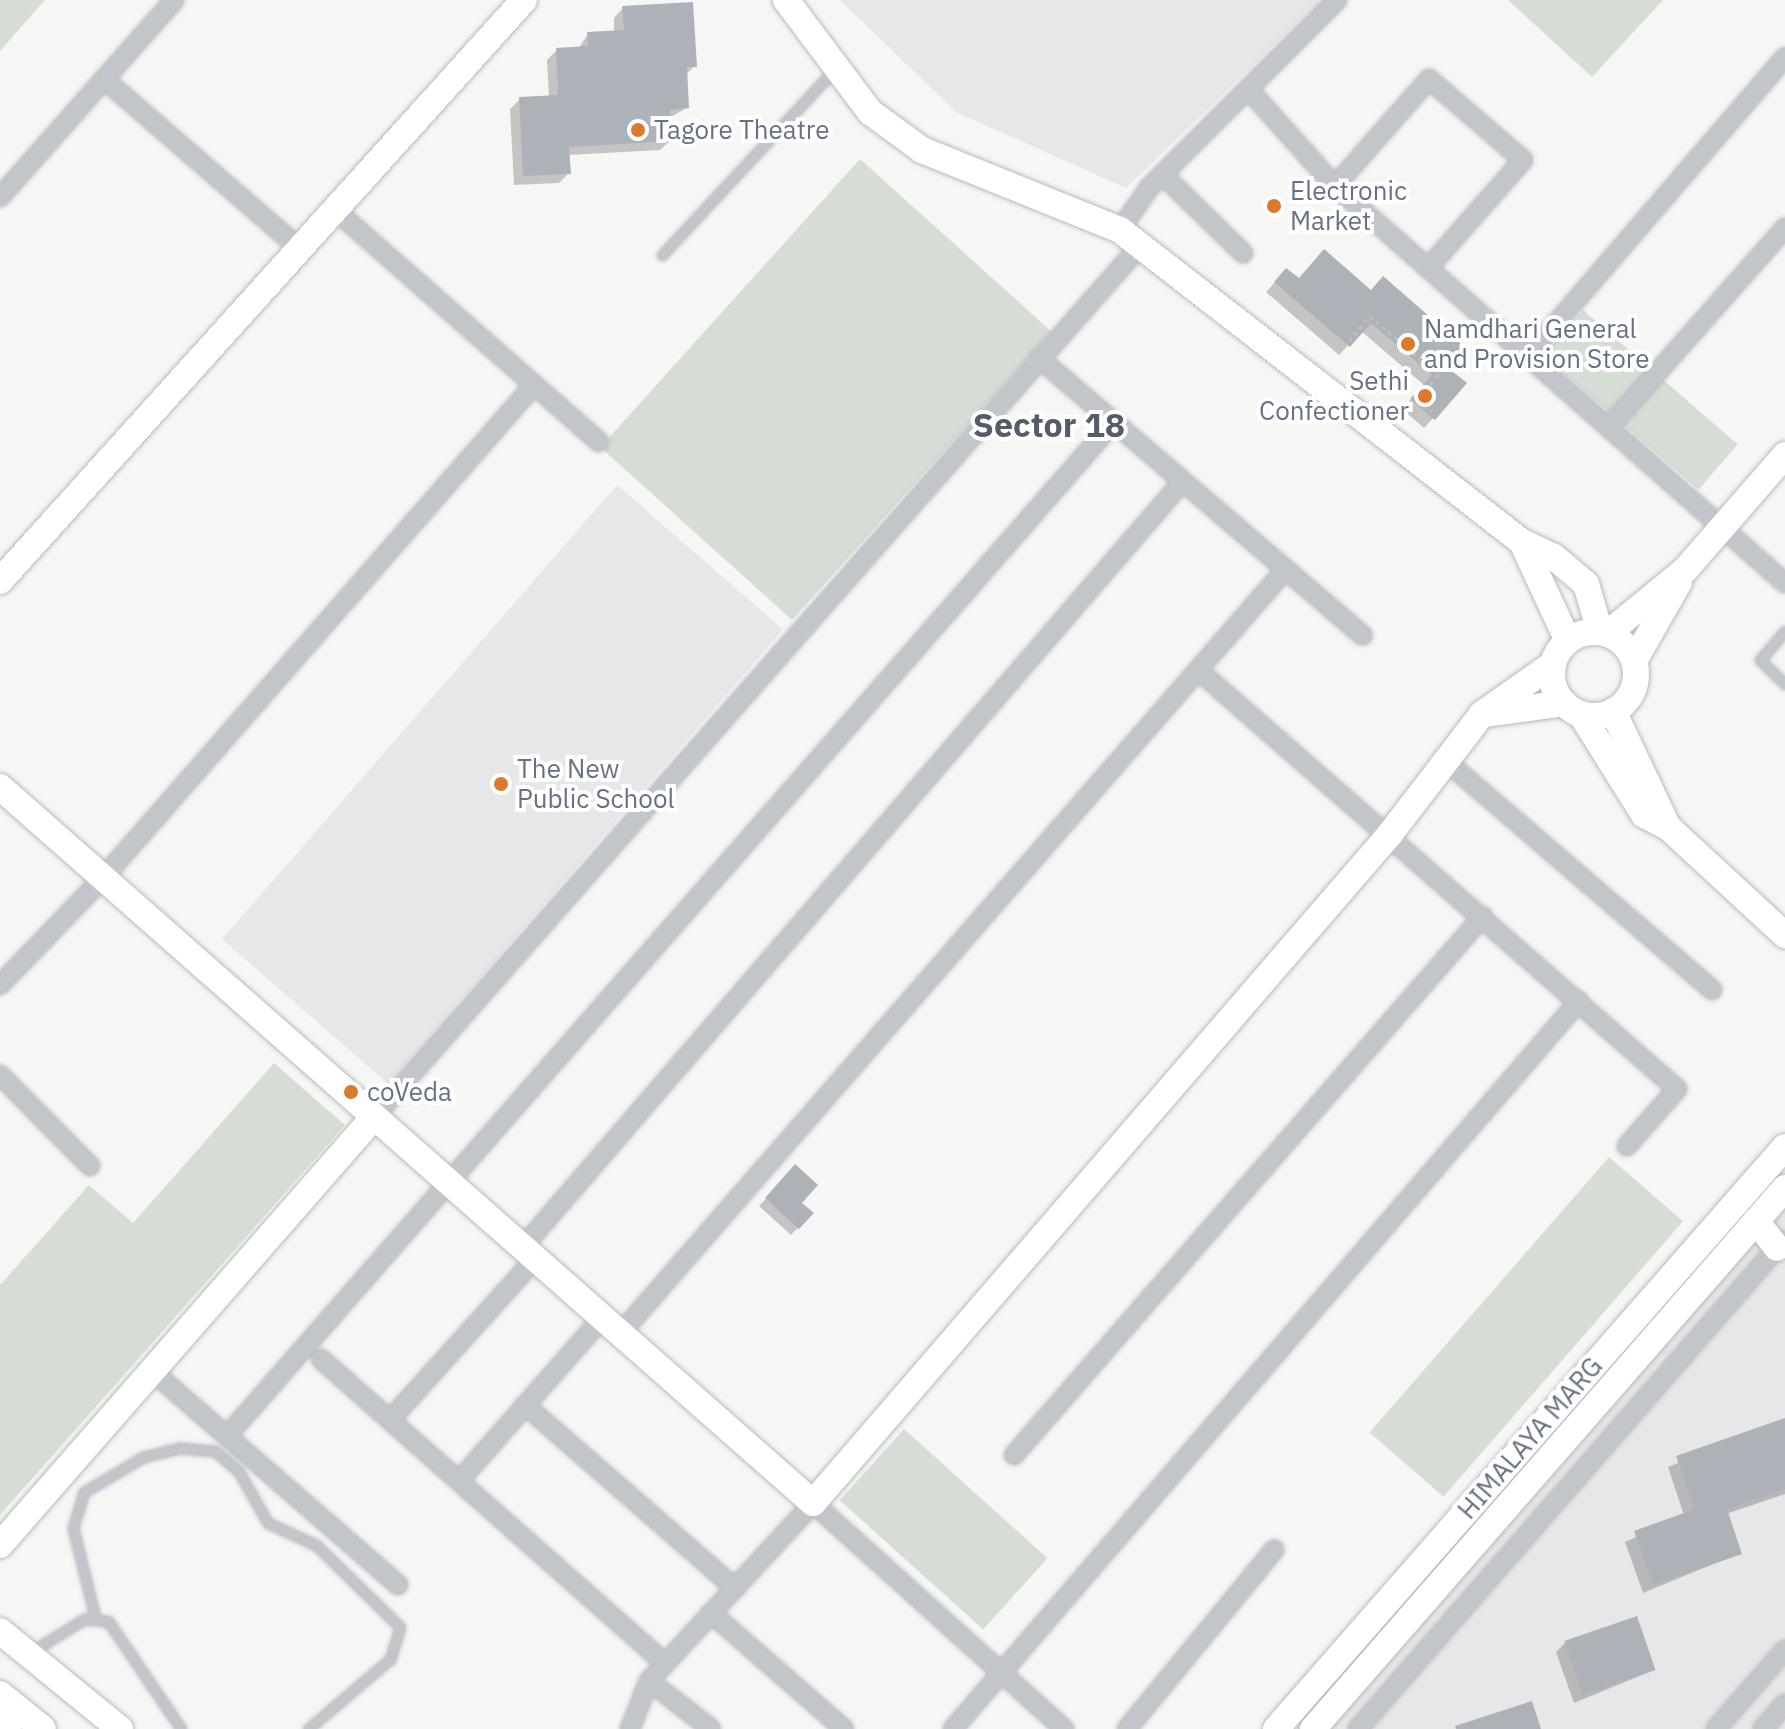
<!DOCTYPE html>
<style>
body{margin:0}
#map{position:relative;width:1785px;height:1729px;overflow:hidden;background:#f6f7f4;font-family:"IBM Plex Sans",sans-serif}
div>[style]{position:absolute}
.built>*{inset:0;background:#e7e7e7;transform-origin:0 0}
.green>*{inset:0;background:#d6ddd5;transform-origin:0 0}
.shadow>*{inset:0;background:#0003}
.building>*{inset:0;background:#adb2b9;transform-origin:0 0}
.path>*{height:3px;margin-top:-1.5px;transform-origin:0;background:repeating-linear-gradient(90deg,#bcbdc0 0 4px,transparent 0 8px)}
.roads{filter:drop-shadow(0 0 2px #b7bac0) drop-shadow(0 0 2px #b7bac0)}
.lane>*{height:9px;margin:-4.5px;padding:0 4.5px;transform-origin:4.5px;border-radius:4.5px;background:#c2c5c9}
.street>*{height:18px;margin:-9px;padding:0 9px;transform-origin:9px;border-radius:9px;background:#c2c5c9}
.secondary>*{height:26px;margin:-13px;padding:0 13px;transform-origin:13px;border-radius:13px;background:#fff}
.secondary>.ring{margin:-13px;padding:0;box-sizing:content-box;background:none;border:26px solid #fff;border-radius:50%}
.dots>*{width:22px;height:22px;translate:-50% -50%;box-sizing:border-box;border:4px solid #fff;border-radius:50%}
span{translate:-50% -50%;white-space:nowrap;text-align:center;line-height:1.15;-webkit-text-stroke:8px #fff;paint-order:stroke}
.poi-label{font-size:26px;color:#677184}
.left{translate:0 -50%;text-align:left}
.right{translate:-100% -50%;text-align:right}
.street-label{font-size:26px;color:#677184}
.district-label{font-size:34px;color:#545c69;font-weight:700}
</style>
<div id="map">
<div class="built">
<i style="clip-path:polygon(840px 0,1321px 0,1126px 188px,956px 112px)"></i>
<i style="left:617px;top:485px;width:220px;height:602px;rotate:41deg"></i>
<i style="clip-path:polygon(1785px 1208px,1785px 1729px,1330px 1729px)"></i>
</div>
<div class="green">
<i style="clip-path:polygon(0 0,45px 0,0 51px)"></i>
<i style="clip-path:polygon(1508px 0,1663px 0,1592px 77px)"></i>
<i style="left:860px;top:159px;width:258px;height:388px;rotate:42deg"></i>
<i style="left:1583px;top:310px;width:205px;height:60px;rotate:41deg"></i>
<i style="clip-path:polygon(274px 1063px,345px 1125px,0 1515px,0 1285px,89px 1185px,133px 1223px)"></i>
<i style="left:1609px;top:1157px;width:98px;height:365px;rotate:41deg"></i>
<i style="left:904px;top:1429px;width:193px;height:96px;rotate:42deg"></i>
</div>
<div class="shadow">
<i style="clip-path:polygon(623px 8px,695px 66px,685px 75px,687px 108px,669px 118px,670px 141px,660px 150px,568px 155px,569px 173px,559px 183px,514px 185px,510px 109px,520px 99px,549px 97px,547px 60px,557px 50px,578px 49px,588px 34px,614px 32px,614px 18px)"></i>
<i style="clip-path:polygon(1315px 261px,1464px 384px,1424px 428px,1402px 409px,1424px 385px,1361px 331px,1339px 355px,1266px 292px,1277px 280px,1298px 281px)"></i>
<i style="clip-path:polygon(796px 1167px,799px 1203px,811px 1214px,791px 1235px,759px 1206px)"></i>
<i style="clip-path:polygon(1785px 1420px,1785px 1494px,1726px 1514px,1740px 1553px,1643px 1593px,1625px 1542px,1684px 1515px,1668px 1467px)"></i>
<i style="clip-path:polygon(1566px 1642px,1654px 1670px,1574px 1703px,1556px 1652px)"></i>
</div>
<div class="building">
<i style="clip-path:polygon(693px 2px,697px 67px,687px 67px,689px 108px,670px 110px,672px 141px,569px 147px,571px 174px,523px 176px,519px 97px,558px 95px,556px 48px,588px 46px,587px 32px,624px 30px,622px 6px)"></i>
<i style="clip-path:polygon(1324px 249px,1371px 290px,1383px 276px,1469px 351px,1452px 371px,1467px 383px,1435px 420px,1410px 399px,1432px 375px,1371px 323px,1350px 347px,1274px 282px,1286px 268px,1299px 278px)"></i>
<i style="clip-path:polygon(795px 1164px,818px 1185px,802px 1203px,814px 1213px,799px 1229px,765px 1198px)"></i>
<i style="clip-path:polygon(1785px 1418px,1785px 1489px,1727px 1509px,1742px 1554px,1653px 1585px,1634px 1531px,1695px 1509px,1676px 1456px)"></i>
<i style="left:1637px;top:1616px;width:57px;height:77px;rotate:71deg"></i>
<i style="clip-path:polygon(1532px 1701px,1541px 1729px,1456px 1729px,1455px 1726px)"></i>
</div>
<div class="path">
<i style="left:1349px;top:341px;width:33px;rotate:-50deg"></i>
<i style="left:1370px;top:316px;width:90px;rotate:40.9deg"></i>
<i style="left:1438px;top:375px;width:32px;rotate:131deg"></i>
<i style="left:1417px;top:399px;width:21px;rotate:41deg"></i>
</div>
<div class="roads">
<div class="lane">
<i style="left:662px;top:255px;width:254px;rotate:-47.1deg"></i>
<i style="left:1785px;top:631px;width:38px;rotate:131deg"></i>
<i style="left:1760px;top:660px;width:35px;rotate:44deg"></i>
<i style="left:95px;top:1617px;width:92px;rotate:-103.9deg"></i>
<i style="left:73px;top:1528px;width:38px;rotate:-73deg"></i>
<i style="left:84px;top:1492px;width:69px;rotate:-30.7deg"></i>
<i style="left:143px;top:1457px;width:38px;rotate:-14deg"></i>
<i style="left:180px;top:1448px;width:35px;rotate:5deg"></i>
<i style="left:215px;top:1451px;width:32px;rotate:41deg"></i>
<i style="left:239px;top:1472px;width:59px;rotate:60.4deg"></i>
<i style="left:268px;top:1523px;width:53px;rotate:24.6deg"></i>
<i style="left:316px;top:1545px;width:117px;rotate:44.3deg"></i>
<i style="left:400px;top:1627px;width:34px;rotate:107deg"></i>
<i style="left:390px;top:1659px;width:108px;rotate:139.5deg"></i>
<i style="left:31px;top:1652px;width:62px;rotate:-31.9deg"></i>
<i style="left:84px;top:1619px;width:24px;rotate:5deg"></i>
<i style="left:108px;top:1621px;width:130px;rotate:55.9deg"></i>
</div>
<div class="street">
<i style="left:104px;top:79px;width:259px;rotate:40.9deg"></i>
<i style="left:1250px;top:91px;width:127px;rotate:48.2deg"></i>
<i style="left:1335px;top:186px;width:600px;rotate:41.42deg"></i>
<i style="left:1165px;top:177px;width:109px;rotate:44.3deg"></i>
<i style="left:1335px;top:186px;width:142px;rotate:-48.7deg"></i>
<i style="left:1429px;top:79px;width:124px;rotate:40.8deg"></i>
<i style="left:1523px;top:160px;width:144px;rotate:131.3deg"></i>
<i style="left:0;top:197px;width:263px;rotate:-48.5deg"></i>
<i style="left:335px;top:210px;width:351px;rotate:41.3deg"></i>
<i style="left:1120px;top:230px;width:51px;rotate:-55.4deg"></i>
<i style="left:1149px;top:188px;width:266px;rotate:-45deg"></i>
<i style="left:1528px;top:356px;width:394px;rotate:-49.3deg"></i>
<i style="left:1039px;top:358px;width:426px;rotate:40.6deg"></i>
<i style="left:1609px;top:427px;width:266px;rotate:-48.5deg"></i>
<i style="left:1198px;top:670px;width:636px;rotate:41.18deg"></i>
<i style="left:1677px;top:1089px;width:76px;rotate:131.3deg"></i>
<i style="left:1446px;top:761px;width:351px;rotate:40.7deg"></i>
<i style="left:0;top:985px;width:147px;rotate:-46.1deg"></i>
<i style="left:102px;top:879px;width:656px;rotate:-48.83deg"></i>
<i style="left:0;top:1075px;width:128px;rotate:45.3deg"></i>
<i style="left:373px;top:1118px;width:1161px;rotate:-48.67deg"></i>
<i style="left:522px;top:1248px;width:1011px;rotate:-49.25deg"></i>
<i style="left:620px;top:1334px;width:1013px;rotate:-48.96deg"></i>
<i style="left:321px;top:1359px;width:459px;rotate:41.5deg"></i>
<i style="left:152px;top:1371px;width:326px;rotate:41deg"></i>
<i style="left:525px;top:1405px;width:279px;rotate:41.1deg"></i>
<i style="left:390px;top:1420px;width:217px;rotate:-48deg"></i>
<i style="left:227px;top:1436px;width:1346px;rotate:-48.83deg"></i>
<i style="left:1014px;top:1455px;width:714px;rotate:-48.97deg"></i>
<i style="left:459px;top:1481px;width:217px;rotate:-48.7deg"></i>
<i style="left:711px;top:1613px;width:176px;rotate:41.1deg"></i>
<i style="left:649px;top:1681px;width:78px;rotate:37.7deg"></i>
<i style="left:630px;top:1729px;width:52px;rotate:-68.4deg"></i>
<i style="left:649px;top:1681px;width:242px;rotate:-47.3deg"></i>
<i style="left:813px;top:1503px;width:338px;rotate:42deg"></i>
<i style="left:953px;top:1729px;width:960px;rotate:-49.31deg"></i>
<i style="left:1127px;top:1729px;width:232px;rotate:-50.6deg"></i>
<i style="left:1358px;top:1729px;width:647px;rotate:-48.95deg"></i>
<i style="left:1716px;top:1729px;width:105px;rotate:-48.9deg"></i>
<i style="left:1763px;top:1729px;width:33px;rotate:-49deg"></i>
</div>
<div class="secondary">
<i style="left:786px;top:0;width:140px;rotate:53.1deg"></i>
<i style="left:870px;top:112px;width:64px;rotate:36.2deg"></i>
<i style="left:922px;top:150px;width:214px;rotate:22deg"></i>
<i style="left:1120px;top:230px;width:509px;rotate:37.82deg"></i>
<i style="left:1522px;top:542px;width:35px;rotate:25deg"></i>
<i style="left:1554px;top:557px;width:42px;rotate:40.2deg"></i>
<i style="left:1586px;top:584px;width:50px;rotate:73.7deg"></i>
<i style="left:1522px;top:542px;width:109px;rotate:65.1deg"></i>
<i style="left:0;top:581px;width:782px;rotate:-47.95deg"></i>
<i class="ring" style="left:1552px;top:632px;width:58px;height:58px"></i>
<i style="left:1607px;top:634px;width:102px;rotate:-39.4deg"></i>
<i style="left:1686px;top:569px;width:151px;rotate:-49deg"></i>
<i style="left:1634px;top:661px;width:91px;rotate:-60.3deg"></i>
<i style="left:1613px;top:711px;width:126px;rotate:64.7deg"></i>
<i style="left:1486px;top:714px;width:79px;rotate:-8deg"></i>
<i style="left:1581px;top:714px;width:119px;rotate:58deg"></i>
<i style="left:1644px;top:815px;width:28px;rotate:27deg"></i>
<i style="left:1669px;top:828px;width:158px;rotate:42.7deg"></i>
<i style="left:0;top:787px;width:1083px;rotate:41.37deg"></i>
<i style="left:813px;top:1503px;width:883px;rotate:-49.22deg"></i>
<i style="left:1390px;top:834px;width:151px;rotate:-52.5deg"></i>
<i style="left:1482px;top:714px;width:87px;rotate:-35.2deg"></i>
<i style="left:1756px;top:1221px;width:34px;rotate:52deg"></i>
<i style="left:0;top:1545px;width:567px;rotate:-48.86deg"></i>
<i style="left:0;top:1631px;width:155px;rotate:39.2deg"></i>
<i style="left:0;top:1694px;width:55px;rotate:39.1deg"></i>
<i style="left:0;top:1722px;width:11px;rotate:38deg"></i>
<i style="left:1276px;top:1729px;width:773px;rotate:-48.83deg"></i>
<i style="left:1313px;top:1729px;width:718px;rotate:-48.9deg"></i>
</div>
</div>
<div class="dots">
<i style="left:638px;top:130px;background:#dd792d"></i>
<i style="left:1274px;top:206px;background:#dd792d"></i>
<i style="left:1408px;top:344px;background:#dd792d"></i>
<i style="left:1425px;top:396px;background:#dd792d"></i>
<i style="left:501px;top:784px;background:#dd792d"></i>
<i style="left:351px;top:1092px;background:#dd792d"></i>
</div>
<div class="poi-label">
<span class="left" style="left:654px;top:130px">Tagore Theatre</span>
<span class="left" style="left:1290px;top:206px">Electronic<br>Market</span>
<span class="left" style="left:1424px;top:344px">Namdhari General<br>and Provision Store</span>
<span class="right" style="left:1409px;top:396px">Sethi<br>Confectioner</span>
<span class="left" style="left:517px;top:784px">The New<br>Public School</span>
<span class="left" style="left:367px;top:1092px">coVeda</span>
</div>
<div class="street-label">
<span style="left:1530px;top:1438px;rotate:-49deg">HIMALAYA MARG</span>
</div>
<div class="district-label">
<span style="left:1049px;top:425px">Sector 18</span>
</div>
</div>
